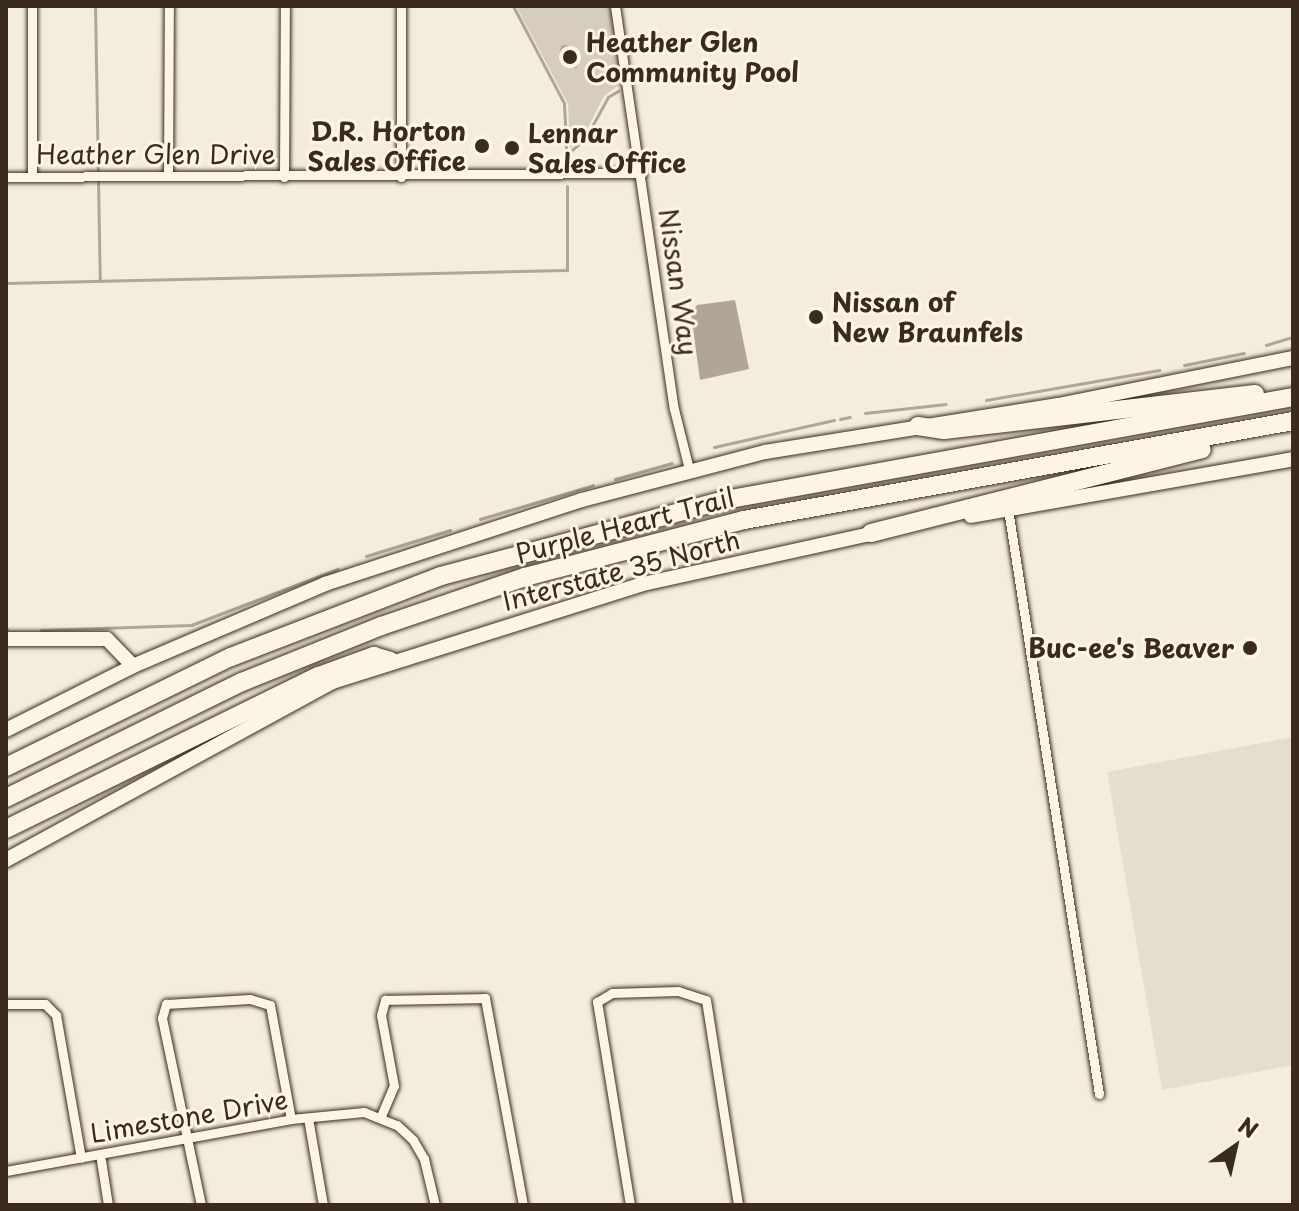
<!DOCTYPE html>
<style>
body{margin:0}
#map{position:relative;width:1299px;height:1211px;overflow:hidden;background:#f4eddd;font-family:"Playpen Sans",sans-serif}
div>[style]{position:absolute}
.built>*{inset:0;background:#e5ddce}
.green>*{inset:0;background:#d6cdbd}
.water>*{inset:0;background:#b0a596}
.stream>*{height:3px;margin:-1.5px;padding:0 1.5px;transform-origin:1.5px;border-radius:1.5px;background:#b0a596}
.roads{filter:drop-shadow(0 0 2px #3b2a1e) drop-shadow(0 0 2px #3b2a1e)}
.street>*{height:9px;margin:-4.5px;padding:0 4.5px;transform-origin:4.5px;border-radius:4.5px;background:#fcf5e5}
.secondary>*{height:14px;margin:-7px;padding:0 7px;transform-origin:7px;border-radius:7px;background:#fcf5e5}
.highway>*{height:18px;margin:-9px;padding:0 9px;transform-origin:9px;border-radius:9px;background:#fcf5e5}
.dots>*{width:22px;height:22px;translate:-50% -50%;box-sizing:border-box;border:4px solid #fcf5e5;border-radius:50%}
span{translate:-50% -50%;white-space:nowrap;text-align:center;line-height:1.15;-webkit-text-stroke:6px #fcf5e5;paint-order:stroke}
.poi-label{font-size:26px;color:#3b2a1e;font-weight:700}
.left{translate:0 -50%;text-align:left}
.right{translate:-100% -50%;text-align:right}
.street-label{font-size:26px;color:#3b2a1e}
.frame{position:absolute;inset:0;border:8px solid #3b2a1e;pointer-events:none}
.north{position:absolute;left:1195px;top:1107px;width:80px;height:80px;-webkit-text-stroke:6px #fcf5e5;paint-order:stroke;rotate:34deg;font-size:22px;font-weight:700;line-height:32px;text-align:center;color:#3b2a1e}
.north::after{content:'';display:block;margin:auto;width:28px;height:36px;background:#3b2a1e;clip-path:polygon(50% 0,100% 100%,50% 72%,0 100%)}
</style>
<div id="map">
<div class="built">
<i style="clip-path:polygon(1293px 737px,1293px 1065px,1162px 1090px,1107px 772px)"></i>
</div>
<div class="green">
<i style="clip-path:polygon(516px 6px,610px 6px,622px 83px,604px 96px,586px 132px,570px 148px,568px 104px)"></i>
</div>
<div class="water">
<i style="clip-path:polygon(567px 45px,580px 58px,576px 69px,559px 56px,561px 46px)"></i>
<i style="clip-path:polygon(735px 300px,749px 369px,700px 380px,691px 314px,697px 305px)"></i>
</div>
<div class="stream">
<i style="left:95px;top:6px;width:275px;rotate:89deg"></i>
<i style="left:513px;top:6px;width:110px;rotate:62.3deg"></i>
<i style="left:564px;top:103px;width:63px;rotate:87.3deg"></i>
<i style="left:567px;top:154px;width:23px;rotate:-40deg"></i>
<i style="left:585px;top:139px;width:48px;rotate:-61.3deg"></i>
<i style="left:608px;top:97px;width:12px;rotate:-31deg"></i>
<i style="left:6px;top:283px;width:561px;rotate:-1.33deg"></i>
<i style="left:567px;top:270px;width:84px;rotate:-90deg"></i>
<i style="left:1266px;top:345px;width:28px;rotate:-17deg"></i>
<i style="left:1184px;top:365px;width:61px;rotate:-11.3deg"></i>
<i style="left:986px;top:400px;width:176px;rotate:-9.8deg"></i>
<i style="left:865px;top:413px;width:81px;rotate:-6.3deg"></i>
<i style="left:840px;top:419px;width:10px;rotate:-11deg"></i>
<i style="left:714px;top:447px;width:123px;rotate:-12.7deg"></i>
<i style="left:615px;top:479px;width:59px;rotate:-15.7deg"></i>
<i style="left:480px;top:519px;width:118px;rotate:-16.7deg"></i>
<i style="left:366px;top:556px;width:88px;rotate:-17.2deg"></i>
<i style="left:6px;top:629px;width:1px"></i>
<i style="left:41px;top:630px;width:150px;rotate:-1.9deg"></i>
<i style="left:191px;top:625px;width:157px;rotate:-20.9deg"></i>
</div>
<div class="roads">
<div class="street">
<i style="left:615px;top:6px;width:407px;rotate:81.7deg"></i>
<i style="left:674px;top:409px;width:62px;rotate:76deg"></i>
<i style="left:32px;top:176px;width:170px;rotate:-90deg"></i>
<i style="left:168px;top:176px;width:170px;rotate:-89.7deg"></i>
<i style="left:6px;top:177px;width:636px;rotate:-0.36deg"></i>
<i style="left:284px;top:177px;width:171px;rotate:-89.7deg"></i>
<i style="left:401px;top:177px;width:171px;rotate:-90deg"></i>
<i style="left:1008px;top:509px;width:592px;rotate:81.16deg"></i>
<i style="left:6px;top:1004px;width:39px"></i>
<i style="left:45px;top:1004px;width:16px;rotate:45deg"></i>
<i style="left:56px;top:1015px;width:145px;rotate:80.1deg"></i>
<i style="left:381px;top:1116px;width:33px;rotate:-67deg"></i>
<i style="left:394px;top:1086px;width:72px;rotate:-100.4deg"></i>
<i style="left:381px;top:1015px;width:16px;rotate:-75deg"></i>
<i style="left:385px;top:1000px;width:100px;rotate:-1.1deg"></i>
<i style="left:485px;top:998px;width:210px;rotate:79.6deg"></i>
<i style="left:308px;top:1118px;width:88px;rotate:80.2deg"></i>
<i style="left:100px;top:1154px;width:52px;rotate:81.1deg"></i>
<i style="left:6px;top:1171px;width:290px;rotate:-10.3deg"></i>
<i style="left:291px;top:1119px;width:73px;rotate:-5.5deg"></i>
<i style="left:364px;top:1112px;width:35px;rotate:22deg"></i>
<i style="left:397px;top:1125px;width:22px;rotate:43deg"></i>
<i style="left:413px;top:1140px;width:22px;rotate:60deg"></i>
<i style="left:424px;top:1159px;width:47px;rotate:76.6deg"></i>
<i style="left:201px;top:1205px;width:191px;rotate:-101.8deg"></i>
<i style="left:162px;top:1018px;width:15px;rotate:-74deg"></i>
<i style="left:166px;top:1004px;width:84px;rotate:-3.4deg"></i>
<i style="left:250px;top:999px;width:21px;rotate:17deg"></i>
<i style="left:270px;top:1005px;width:116px;rotate:79.6deg"></i>
<i style="left:630px;top:1205px;width:206px;rotate:-99.2deg"></i>
<i style="left:597px;top:1002px;width:17px;rotate:-31deg"></i>
<i style="left:612px;top:993px;width:66px;rotate:-1.7deg"></i>
<i style="left:678px;top:991px;width:29px;rotate:18deg"></i>
<i style="left:706px;top:1000px;width:207px;rotate:81.1deg"></i>
</div>
<div class="secondary">
<i style="left:971px;top:516px;width:327px;rotate:-10deg"></i>
<i style="left:6px;top:639px;width:101px"></i>
<i style="left:107px;top:639px;width:37px;rotate:46deg"></i>
<i style="left:6px;top:730px;width:142px;rotate:-26.7deg"></i>
<i style="left:133px;top:666px;width:209px;rotate:-23.1deg"></i>
<i style="left:325px;top:584px;width:270px;rotate:-18.1deg"></i>
<i style="left:582px;top:500px;width:189px;rotate:-14.7deg"></i>
<i style="left:765px;top:452px;width:297px;rotate:-9.1deg"></i>
<i style="left:1058px;top:405px;width:240px;rotate:-11.3deg"></i>
<i style="left:6px;top:860px;width:371px;rotate:-28.6deg"></i>
<i style="left:332px;top:682px;width:326px;rotate:-17.5deg"></i>
<i style="left:643px;top:584px;width:242px;rotate:-12.4deg"></i>
</div>
<div class="highway">
<i style="left:918px;top:426px;width:26px;rotate:9deg"></i>
<i style="left:944px;top:430px;width:313px;rotate:-6.6deg"></i>
<i style="left:871px;top:533px;width:341px;rotate:-14.2deg"></i>
<i style="left:6px;top:767px;width:250px;rotate:-26.1deg"></i>
<i style="left:231px;top:657px;width:225px;rotate:-21.1deg"></i>
<i style="left:441px;top:576px;width:294px;rotate:-15deg"></i>
<i style="left:725px;top:500px;width:577px;rotate:-10.28deg"></i>
<i style="left:6px;top:798px;width:263px;rotate:-26.2deg"></i>
<i style="left:242px;top:682px;width:150px;rotate:-21.9deg"></i>
<i style="left:381px;top:626px;width:152px;rotate:-18.8deg"></i>
<i style="left:525px;top:577px;width:226px;rotate:-14.6deg"></i>
<i style="left:744px;top:520px;width:558px;rotate:-10.22deg"></i>
<i style="left:6px;top:829px;width:348px;rotate:-26.1deg"></i>
<i style="left:319px;top:676px;width:59px;rotate:-20deg"></i>
<i style="left:374px;top:656px;width:17px;rotate:17deg"></i>
</div>
</div>
<div class="dots">
<i style="left:570px;top:57px;background:#3b2a1e"></i>
<i style="left:482px;top:146px;background:#3b2a1e"></i>
<i style="left:512px;top:148px;background:#3b2a1e"></i>
<i style="left:816px;top:317px;background:#3b2a1e"></i>
<i style="left:1250px;top:648px;background:#3b2a1e"></i>
</div>
<div class="poi-label">
<span class="left" style="left:586px;top:57px">Heather Glen<br>Community Pool</span>
<span class="right" style="left:466px;top:146px">D.R. Horton<br>Sales Office</span>
<span class="left" style="left:528px;top:148px">Lennar<br>Sales Office</span>
<span class="left" style="left:832px;top:317px">Nissan of<br>New Braunfels</span>
<span class="right" style="left:1234px;top:648px">Buc-ee's Beaver</span>
</div>
<div class="street-label">
<span style="left:156px;top:154px">Heather Glen Drive</span>
<span style="left:679px;top:282px;rotate:82deg">Nissan Way</span>
<span style="left:625px;top:525px;rotate:-15deg">Purple Heart Trail</span>
<span style="left:621px;top:570px;rotate:-15deg">Interstate 35 North</span>
<span style="left:189px;top:1116px;rotate:-10deg">Limestone Drive</span>
</div>
<div class="frame"></div>
<div class="north">N</div>
</div>
